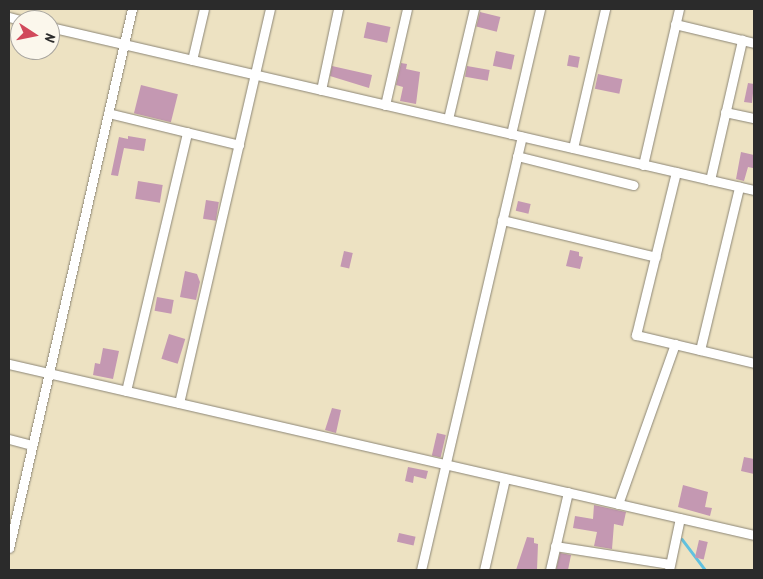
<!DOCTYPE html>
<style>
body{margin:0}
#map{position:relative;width:763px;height:579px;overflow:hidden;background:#ede2c2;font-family:Kalam,sans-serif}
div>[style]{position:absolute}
.stream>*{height:2.5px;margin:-1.25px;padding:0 1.25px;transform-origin:1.25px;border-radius:1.25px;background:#61c1df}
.building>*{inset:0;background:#c498b2;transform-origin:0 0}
.roads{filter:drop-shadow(0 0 1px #8c8676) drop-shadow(0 0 1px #8c8676)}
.minor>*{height:9px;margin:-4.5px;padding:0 4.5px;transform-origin:4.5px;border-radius:4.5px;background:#fff}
span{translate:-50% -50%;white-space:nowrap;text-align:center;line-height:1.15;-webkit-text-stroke:4px #fbf7ec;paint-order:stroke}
.frame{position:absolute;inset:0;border:10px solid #2b2b2b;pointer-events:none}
.north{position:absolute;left:10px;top:10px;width:50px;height:50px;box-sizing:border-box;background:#fbf7ec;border:1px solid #a8a59f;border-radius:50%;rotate:101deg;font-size:14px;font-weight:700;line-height:20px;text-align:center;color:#2b2b2b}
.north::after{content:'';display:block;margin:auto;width:18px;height:22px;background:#d1495b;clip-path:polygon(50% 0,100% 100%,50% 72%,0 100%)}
</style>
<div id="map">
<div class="stream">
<i style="left:682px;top:539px;width:39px;rotate:53deg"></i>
</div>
<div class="building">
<i style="left:480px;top:12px;width:21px;height:15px;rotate:14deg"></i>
<i style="left:367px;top:22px;width:24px;height:16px;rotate:12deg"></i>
<i style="left:496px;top:51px;width:19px;height:15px;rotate:12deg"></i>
<i style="left:569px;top:55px;width:11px;height:11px;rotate:10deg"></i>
<i style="clip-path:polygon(401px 63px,407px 64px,406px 69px,420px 72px,416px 104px,400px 101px,403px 87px,396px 85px)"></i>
<i style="clip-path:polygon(332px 66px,372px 75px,369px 88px,330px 76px)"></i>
<i style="left:467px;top:66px;width:23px;height:11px;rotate:10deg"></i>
<i style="left:598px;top:74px;width:25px;height:15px;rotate:12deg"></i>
<i style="clip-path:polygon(748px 83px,754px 84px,752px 103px,744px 102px)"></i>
<i style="left:141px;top:85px;width:38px;height:29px;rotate:14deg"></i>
<i style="clip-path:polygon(128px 136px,146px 139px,144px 151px,124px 148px,118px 176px,111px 175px,119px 137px,128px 139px)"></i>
<i style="clip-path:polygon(741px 152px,754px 155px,753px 168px,748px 167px,744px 181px,736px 179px)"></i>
<i style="left:138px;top:181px;width:25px;height:18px;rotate:9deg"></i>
<i style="left:206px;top:200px;width:13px;height:19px;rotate:9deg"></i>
<i style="left:518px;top:201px;width:13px;height:10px;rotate:13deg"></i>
<i style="clip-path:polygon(570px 250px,579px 252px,579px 256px,583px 257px,580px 269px,566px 266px)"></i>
<i style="left:344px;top:251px;width:9px;height:16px;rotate:13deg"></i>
<i style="clip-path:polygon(185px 271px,197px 274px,200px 282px,196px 300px,180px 297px)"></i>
<i style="left:157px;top:297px;width:17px;height:14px;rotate:10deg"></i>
<i style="left:169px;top:334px;width:17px;height:26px;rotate:17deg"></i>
<i style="clip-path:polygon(103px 348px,119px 351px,113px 379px,93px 375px,95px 363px,100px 364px)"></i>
<i style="clip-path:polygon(332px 408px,341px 410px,336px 433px,325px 430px)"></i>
<i style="left:437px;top:433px;width:9px;height:23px;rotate:13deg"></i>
<i style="clip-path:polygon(744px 457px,754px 459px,754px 474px,741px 471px)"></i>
<i style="clip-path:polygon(408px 467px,428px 471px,426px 479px,414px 476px,413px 483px,405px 481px)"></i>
<i style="clip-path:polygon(683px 485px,708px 492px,705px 507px,712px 508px,710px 516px,678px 507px)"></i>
<i style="clip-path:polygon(594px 505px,626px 512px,623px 526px,614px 524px,612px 549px,594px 546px,597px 532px,573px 528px,575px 516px,593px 519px)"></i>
<i style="left:399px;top:533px;width:17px;height:9px;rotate:13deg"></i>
<i style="clip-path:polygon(527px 537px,534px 538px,534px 543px,538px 544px,537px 570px,516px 570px)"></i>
<i style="left:699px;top:540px;width:9px;height:18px;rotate:13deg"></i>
<i style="clip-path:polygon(560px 553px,571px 555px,568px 570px,556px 570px)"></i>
</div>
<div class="roads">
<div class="minor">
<i style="left:9px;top:17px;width:11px;rotate:15deg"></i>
<i style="left:675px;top:24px;width:81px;rotate:13.5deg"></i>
<i style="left:50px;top:27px;width:723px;rotate:13.04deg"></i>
<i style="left:192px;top:60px;width:52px;rotate:-76.8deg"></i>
<i style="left:321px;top:90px;width:83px;rotate:-78.1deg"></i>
<i style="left:385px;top:105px;width:98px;rotate:-77.1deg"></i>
<i style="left:725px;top:112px;width:30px;rotate:12deg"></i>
<i style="left:108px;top:113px;width:135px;rotate:13.7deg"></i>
<i style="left:448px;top:119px;width:113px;rotate:-76.7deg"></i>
<i style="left:511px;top:134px;width:128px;rotate:-76.9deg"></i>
<i style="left:573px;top:148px;width:143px;rotate:-77deg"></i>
<i style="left:517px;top:156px;width:120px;rotate:14deg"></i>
<i style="left:643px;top:165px;width:160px;rotate:-77deg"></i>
<i style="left:676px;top:172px;width:168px;rotate:103.8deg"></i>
<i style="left:636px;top:335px;width:121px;rotate:13.3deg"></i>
<i style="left:710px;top:180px;width:144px;rotate:-77.1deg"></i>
<i style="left:502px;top:220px;width:158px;rotate:13.5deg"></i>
<i style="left:700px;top:350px;width:168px;rotate:-76.5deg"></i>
<i style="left:9px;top:364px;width:764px;rotate:12.93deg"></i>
<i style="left:126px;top:391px;width:266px;rotate:-76.7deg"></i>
<i style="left:179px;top:403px;width:404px;rotate:-77deg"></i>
<i style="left:9px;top:439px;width:24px;rotate:15deg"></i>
<i style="left:618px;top:504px;width:170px;rotate:-70.4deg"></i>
<i style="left:555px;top:546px;width:116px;rotate:8.9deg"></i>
<i style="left:9px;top:548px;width:553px;rotate:-77.15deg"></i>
<i style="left:421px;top:570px;width:445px;rotate:-76.9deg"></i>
<i style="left:484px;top:570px;width:94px;rotate:-77.1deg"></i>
<i style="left:550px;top:570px;width:80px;rotate:-77deg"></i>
<i style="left:669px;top:570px;width:53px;rotate:-78.1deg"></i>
</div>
</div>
<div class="frame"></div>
<div class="north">N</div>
</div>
